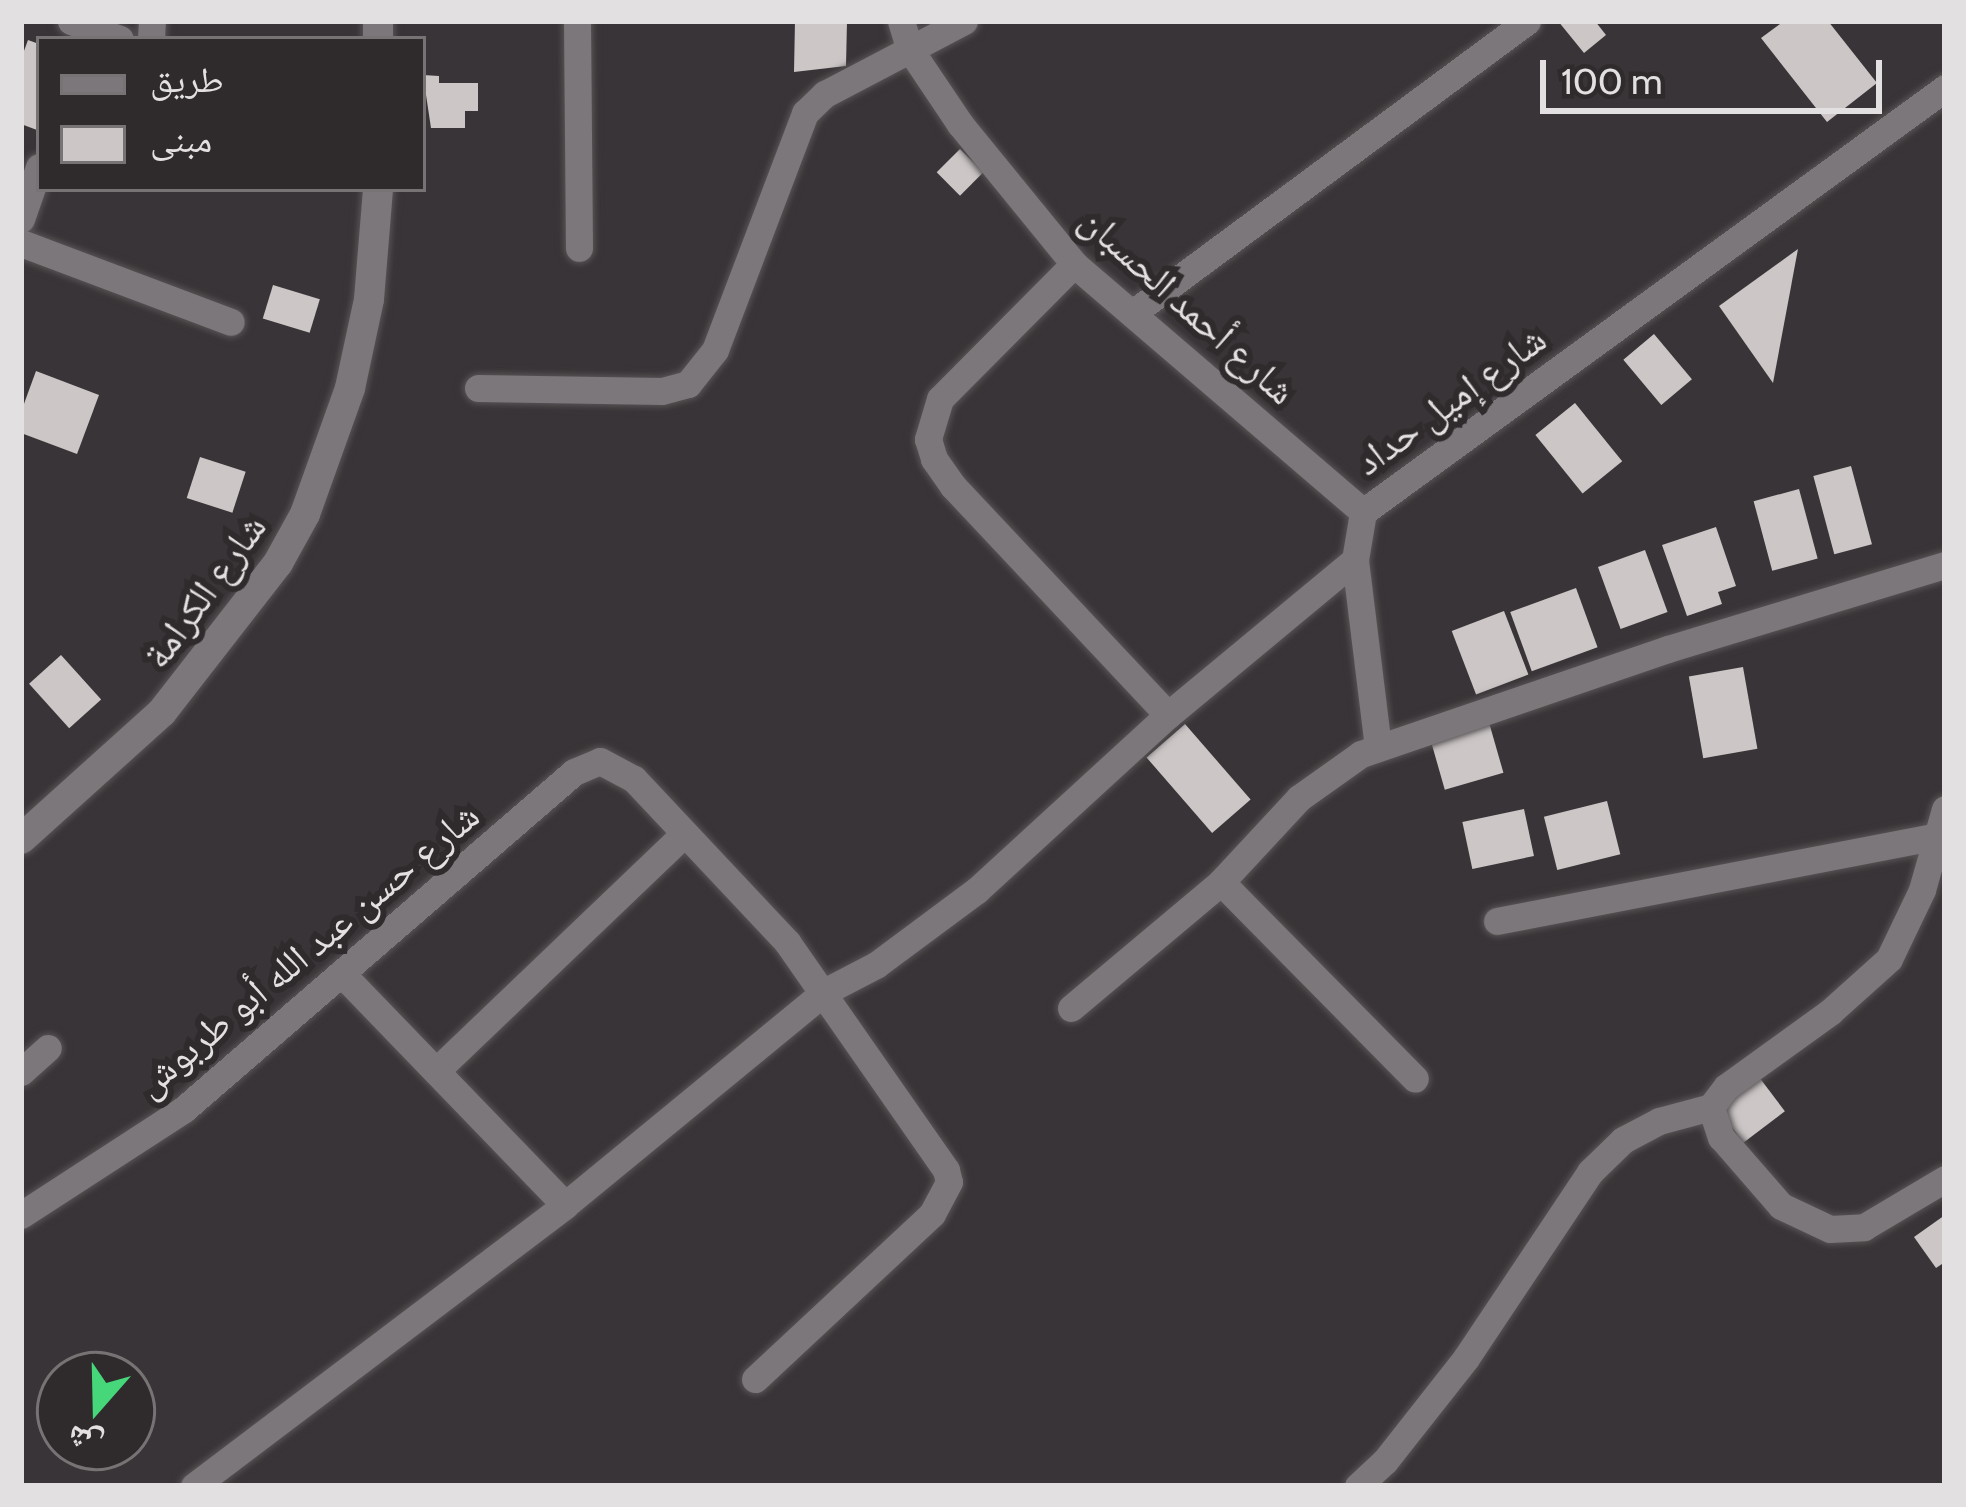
<!DOCTYPE html>
<meta charset="utf-8">
<style>
body{margin:0}
#map{position:relative;width:1966px;height:1507px;overflow:hidden;background:#393437;font-family:Cabin,"Noto Naskh Arabic",sans-serif}
div>[style]{position:absolute}
.building>*{inset:0;background:#ccc6c6;transform-origin:0 0}
.roads{filter:drop-shadow(0 0 3px #575355) drop-shadow(0 0 3px #575355)}
.minor>*{height:27px;margin:-13.5px;padding:0 13.5px;transform-origin:13.5px;border-radius:13.5px;background:#7c777a}
.tertiary>*{height:30px;margin:-15px;padding:0 15px;transform-origin:15px;border-radius:15px;background:#7c777a}
span{translate:-50% -50%;white-space:nowrap;text-align:center;line-height:1.15;-webkit-text-stroke:12px #2f2a2c;paint-order:stroke}
.street-label{font-size:39px;color:#e3e0e1}
.frame{position:absolute;inset:0;border:24px solid #e3e0e1;pointer-events:none}
.legend{position:absolute;left:36px;top:36px;width:390px;height:156px;box-sizing:border-box;background:#2f2a2c;border:3px solid #777374;margin:0;padding:15px 21px;list-style:none;font-size:36px;color:#e3e0e1}
.legend li{display:flex;align-items:center;gap:24px;height:60px}
.legend b{width:60px;border:3px solid #777374}
.north{position:absolute;left:36px;top:1351px;width:120px;height:120px;box-sizing:border-box;background:#2f2a2c;border:3px solid #777374;border-radius:50%;rotate:200deg;font-size:33px;font-weight:700;line-height:48px;text-align:center;color:#e3e0e1}
.north::after{content:'';display:block;margin:auto;width:42px;height:54px;background:#45d77a;clip-path:polygon(50% 0,100% 100%,50% 72%,0 100%)}
.scale{position:absolute;left:1540px;top:60px;width:342px;height:54px;box-sizing:border-box;border:6px solid #e3e0e1;border-top:0;padding-left:15px;font-size:36px;line-height:42px;white-space:nowrap;color:#e3e0e1;-webkit-text-stroke:9px #2f2a2c;paint-order:stroke}
</style>
<div id="map">
<div class="building">
<i style="clip-path:polygon(795px 21px,847px 21px,846px 66px,794px 72px)"></i>
<i style="clip-path:polygon(1558px 21px,1595px 21px,1606px 35px,1584px 53px)"></i>
<i style="clip-path:polygon(1784px 21px,1828px 21px,1877px 83px,1827px 122px,1761px 38px)"></i>
<i style="clip-path:polygon(28px 40px,39px 44px,37px 130px,21px 124px,21px 59px)"></i>
<i style="clip-path:polygon(423px 75px,439px 76px,439px 83px,478px 83px,478px 111px,465px 111px,465px 128px,431px 128px)"></i>
<i style="left:960px;top:149px;width:33px;height:33px;rotate:45deg"></i>
<i style="clip-path:polygon(1798px 249px,1773px 383px,1719px 306px)"></i>
<i style="left:273px;top:285px;width:49px;height:35px;rotate:17deg"></i>
<i style="left:1654px;top:334px;width:59px;height:40px;rotate:50deg"></i>
<i style="clip-path:polygon(36px 371px,99px 395px,77px 454px,21px 433px,21px 412px)"></i>
<i style="left:1575px;top:403px;width:75px;height:51px;rotate:51deg"></i>
<i style="left:200px;top:457px;width:48px;height:43px;rotate:18deg"></i>
<i style="left:1851px;top:466px;width:81px;height:39px;rotate:75deg"></i>
<i style="left:1799px;top:489px;width:72px;height:47px;rotate:75deg"></i>
<i style="clip-path:polygon(1716px 527px,1736px 586px,1718px 592px,1722px 604px,1687px 616px,1662px 545px)"></i>
<i style="left:1645px;top:550px;width:66px;height:50px;rotate:70deg"></i>
<i style="left:1576px;top:588px;width:63px;height:70px;rotate:70deg"></i>
<i style="left:1504px;top:611px;width:68px;height:56px;rotate:69deg"></i>
<i style="left:61px;top:655px;width:60px;height:43px;rotate:48deg"></i>
<i style="left:1743px;top:667px;width:83px;height:55px;rotate:80deg"></i>
<i style="left:1488px;top:719px;width:56px;height:61px;rotate:74deg"></i>
<i style="left:1185px;top:724px;width:100px;height:51px;rotate:49deg"></i>
<i style="left:1607px;top:801px;width:55px;height:65px;rotate:76deg"></i>
<i style="left:1524px;top:809px;width:48px;height:63px;rotate:78deg"></i>
<i style="left:1759px;top:1077px;width:43px;height:52px;rotate:53deg"></i>
<i style="clip-path:polygon(1945px 1215px,1945px 1262px,1936px 1268px,1914px 1237px)"></i>
</div>
<div class="roads">
<div class="minor">
<i style="left:71px;top:21px;width:52px;rotate:20.2deg"></i>
<i style="left:577px;top:21px;width:227px;rotate:89.5deg"></i>
<i style="left:901px;top:21px;width:28px;rotate:73deg"></i>
<i style="left:909px;top:48px;width:92px;rotate:56.1deg"></i>
<i style="left:960px;top:124px;width:181px;rotate:50.8deg"></i>
<i style="left:1074px;top:264px;width:381px;rotate:40.6deg"></i>
<i style="left:151px;top:39px;width:18px;rotate:-87deg"></i>
<i style="left:21px;top:219px;width:55px;rotate:-70.9deg"></i>
<i style="left:21px;top:243px;width:224px;rotate:20.6deg"></i>
<i style="left:1074px;top:264px;width:190px;rotate:134.8deg"></i>
<i style="left:940px;top:399px;width:42px;rotate:106.7deg"></i>
<i style="left:928px;top:439px;width:21px;rotate:73deg"></i>
<i style="left:934px;top:459px;width:33px;rotate:55deg"></i>
<i style="left:953px;top:486px;width:314px;rotate:46.8deg"></i>
<i style="left:1134px;top:312px;width:489px;rotate:-36.5deg"></i>
<i style="left:478px;top:388px;width:184px;rotate:0.9deg"></i>
<i style="left:662px;top:391px;width:27px;rotate:-15deg"></i>
<i style="left:688px;top:384px;width:43px;rotate:-51.5deg"></i>
<i style="left:715px;top:350px;width:254px;rotate:-69.2deg"></i>
<i style="left:805px;top:113px;width:28px;rotate:-44deg"></i>
<i style="left:825px;top:94px;width:157px;rotate:-27.7deg"></i>
<i style="left:1355px;top:560px;width:189px;rotate:83deg"></i>
<i style="left:1945px;top:809px;width:84px;rotate:105.9deg"></i>
<i style="left:1922px;top:890px;width:76px;rotate:115.6deg"></i>
<i style="left:1889px;top:959px;width:79px;rotate:138.1deg"></i>
<i style="left:1830px;top:1012px;width:128px;rotate:144.2deg"></i>
<i style="left:1726px;top:1087px;width:25px;rotate:127deg"></i>
<i style="left:1711px;top:1107px;width:32px;rotate:72deg"></i>
<i style="left:1721px;top:1137px;width:91px;rotate:49deg"></i>
<i style="left:1781px;top:1206px;width:54px;rotate:25.1deg"></i>
<i style="left:1830px;top:1229px;width:34px;rotate:-3deg"></i>
<i style="left:1864px;top:1227px;width:94px;rotate:-30.7deg"></i>
<i style="left:1221px;top:882px;width:276px;rotate:45.4deg"></i>
<i style="left:1497px;top:921px;width:450px;rotate:-10.9deg"></i>
<i style="left:344px;top:976px;width:318px;rotate:46deg"></i>
<i style="left:1071px;top:1008px;width:196px;rotate:-40deg"></i>
<i style="left:1221px;top:882px;width:115px;rotate:-47.1deg"></i>
<i style="left:1299px;top:798px;width:76px;rotate:-35.4deg"></i>
<i style="left:1361px;top:754px;width:324px;rotate:-18.9deg"></i>
<i style="left:1668px;top:649px;width:289px;rotate:-16.9deg"></i>
<i style="left:436px;top:1071px;width:344px;rotate:-43.7deg"></i>
<i style="left:21px;top:1072px;width:36px;rotate:-42deg"></i>
<i style="left:21px;top:1215px;width:194px;rotate:-33deg"></i>
<i style="left:184px;top:1109px;width:515px;rotate:-40.83deg"></i>
<i style="left:574px;top:772px;width:28px;rotate:-23deg"></i>
<i style="left:600px;top:761px;width:38px;rotate:28deg"></i>
<i style="left:634px;top:779px;width:224px;rotate:46.8deg"></i>
<i style="left:787px;top:942px;width:278px;rotate:55.1deg"></i>
<i style="left:946px;top:1170px;width:12px;rotate:76deg"></i>
<i style="left:949px;top:1182px;width:36px;rotate:118deg"></i>
<i style="left:932px;top:1214px;width:242px;rotate:137deg"></i>
<i style="left:194px;top:1486px;width:465px;rotate:-37.1deg"></i>
<i style="left:565px;top:1205px;width:335px;rotate:-39.4deg"></i>
<i style="left:824px;top:992px;width:59px;rotate:-27.4deg"></i>
<i style="left:876px;top:965px;width:126px;rotate:-36.6deg"></i>
<i style="left:977px;top:890px;width:259px;rotate:-42.5deg"></i>
<i style="left:1168px;top:715px;width:243px;rotate:-39.7deg"></i>
<i style="left:1355px;top:560px;width:49px;rotate:-80.5deg"></i>
<i style="left:1363px;top:512px;width:720px;rotate:-36.07deg"></i>
<i style="left:1358px;top:1486px;width:37px;rotate:-43deg"></i>
<i style="left:1385px;top:1461px;width:131px;rotate:-51.8deg"></i>
<i style="left:1466px;top:1358px;width:224px;rotate:-56.3deg"></i>
<i style="left:1590px;top:1172px;width:46px;rotate:-44.1deg"></i>
<i style="left:1623px;top:1140px;width:41px;rotate:-27.8deg"></i>
<i style="left:1659px;top:1121px;width:54px;rotate:-15.1deg"></i>
</div>
<div class="tertiary">
<i style="left:378px;top:21px;width:18px;rotate:90deg"></i>
<i style="left:21px;top:839px;width:190px;rotate:-42deg"></i>
<i style="left:162px;top:712px;width:189px;rotate:-52.1deg"></i>
<i style="left:278px;top:563px;width:56px;rotate:-61.1deg"></i>
<i style="left:305px;top:514px;width:134px;rotate:-70.3deg"></i>
<i style="left:350px;top:388px;width:91px;rotate:-77.9deg"></i>
<i style="left:369px;top:299px;width:110px;rotate:-85.3deg"></i>
</div>
</div>
<div class="street-label">
<span style="left:1188px;top:305px;rotate:42deg">شارع أحمد الحسبان</span>
<span style="left:1450px;top:400px;rotate:-36deg">شارع إميل حداد</span>
<span style="left:204px;top:591px;rotate:-54deg">شارع الكرامة</span>
<span style="left:307px;top:949px;rotate:-40deg">شارع حسن عبد الله أبو طربوش</span>
</div>
<div class="frame"></div>
<ul class="legend">
<li><b style="height:15px;background:#7c777a"></b>طريق</li>
<li><b style="height:33px;background:#ccc6c6"></b>مبنى</li>
</ul>
<div class="north">ش</div>
<div class="scale">100 m</div>
</div>
